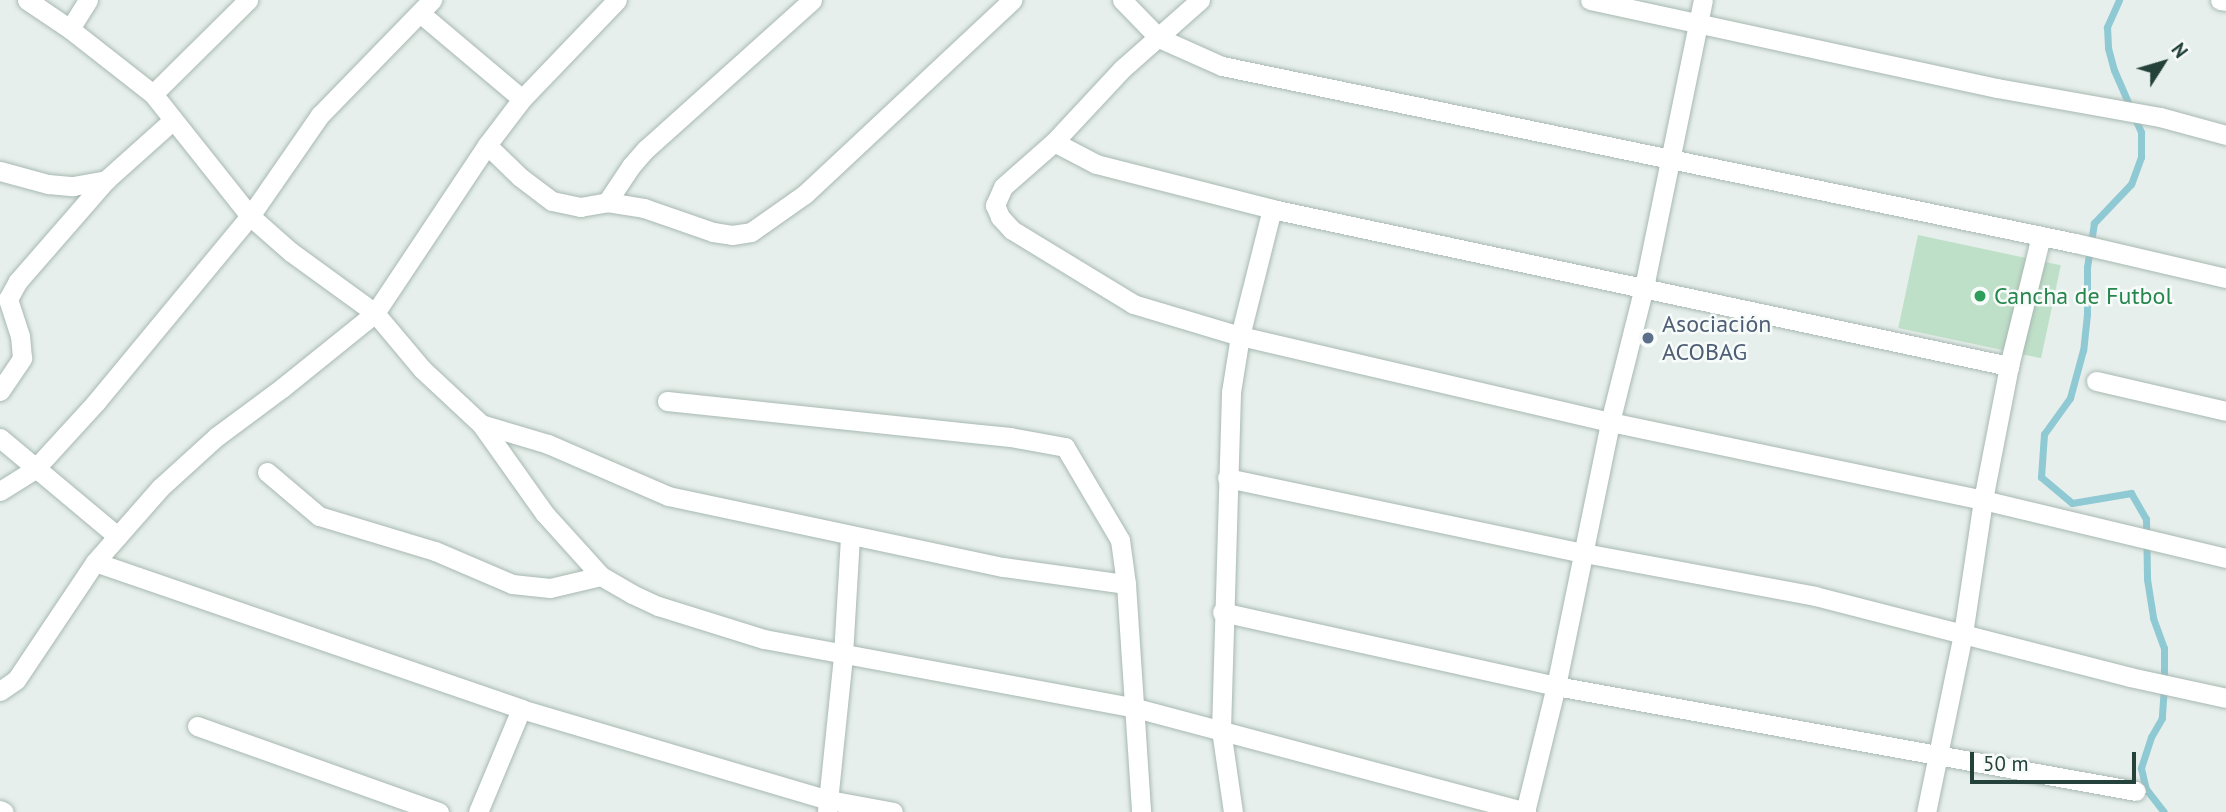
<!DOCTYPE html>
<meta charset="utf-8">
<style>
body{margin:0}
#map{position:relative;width:2226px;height:812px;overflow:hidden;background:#e6efeb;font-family:"PT Sans",sans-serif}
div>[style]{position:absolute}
.green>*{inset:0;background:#bfe0c8;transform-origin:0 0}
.stream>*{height:7px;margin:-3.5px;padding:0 3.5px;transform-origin:3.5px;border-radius:3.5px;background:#8ec9d4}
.roads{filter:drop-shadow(0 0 2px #a8b8b2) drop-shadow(0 0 2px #a8b8b2)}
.minor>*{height:19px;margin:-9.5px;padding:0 9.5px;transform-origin:9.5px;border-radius:9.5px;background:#fff}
.dots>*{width:19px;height:19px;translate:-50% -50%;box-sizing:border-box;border:4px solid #f7fbf9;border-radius:50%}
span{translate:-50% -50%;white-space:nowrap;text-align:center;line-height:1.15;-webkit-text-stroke:5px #f7fbf9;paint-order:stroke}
.leisure-label{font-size:24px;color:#27864d}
.left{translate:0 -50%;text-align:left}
.service-label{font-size:24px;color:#4e5e75}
.north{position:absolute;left:2128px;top:28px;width:70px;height:70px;-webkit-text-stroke:5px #f7fbf9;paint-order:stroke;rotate:53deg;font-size:19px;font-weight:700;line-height:28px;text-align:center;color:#24423a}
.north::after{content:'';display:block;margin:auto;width:24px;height:32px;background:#24423a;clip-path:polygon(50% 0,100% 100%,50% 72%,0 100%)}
.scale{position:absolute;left:1970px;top:752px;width:166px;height:32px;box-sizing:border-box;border:4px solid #24423a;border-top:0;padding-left:9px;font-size:21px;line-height:24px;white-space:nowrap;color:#24423a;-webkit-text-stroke:5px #f7fbf9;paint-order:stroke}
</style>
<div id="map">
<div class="green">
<i style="left:1918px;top:235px;width:146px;height:95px;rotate:12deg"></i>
</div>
<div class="stream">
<i style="left:2119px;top:0;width:30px;rotate:114deg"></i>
<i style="left:2107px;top:27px;width:21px;rotate:87deg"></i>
<i style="left:2108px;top:48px;width:23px;rotate:75deg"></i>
<i style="left:2114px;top:70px;width:68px;rotate:66.5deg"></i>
<i style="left:2141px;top:132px;width:25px;rotate:90deg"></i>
<i style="left:2141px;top:157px;width:29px;rotate:110deg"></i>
<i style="left:2131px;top:184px;width:54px;rotate:133.5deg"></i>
<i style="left:2094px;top:223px;width:45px;rotate:99deg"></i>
<i style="left:2087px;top:267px;width:47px;rotate:90deg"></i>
<i style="left:2087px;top:314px;width:36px;rotate:96deg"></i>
<i style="left:2083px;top:350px;width:50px;rotate:105.2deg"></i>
<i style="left:2070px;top:398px;width:44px;rotate:125.8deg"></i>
<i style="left:2044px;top:434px;width:43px;rotate:94deg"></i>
<i style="left:2041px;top:477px;width:40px;rotate:40deg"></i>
<i style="left:2072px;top:503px;width:60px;rotate:-9.6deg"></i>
<i style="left:2131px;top:493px;width:30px;rotate:60deg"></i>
<i style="left:2146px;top:519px;width:60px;rotate:89deg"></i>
<i style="left:2147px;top:579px;width:39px;rotate:81deg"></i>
<i style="left:2153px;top:618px;width:32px;rotate:70deg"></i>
<i style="left:2164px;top:648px;width:38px;rotate:90deg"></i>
<i style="left:2164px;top:686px;width:32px;rotate:94deg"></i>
<i style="left:2162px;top:718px;width:22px;rotate:120deg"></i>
<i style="left:2151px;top:737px;width:33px;rotate:108deg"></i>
<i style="left:2141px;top:768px;width:22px;rotate:77deg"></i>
<i style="left:2146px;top:789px;width:29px;rotate:52deg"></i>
</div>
<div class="roads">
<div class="minor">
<i style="left:27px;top:0;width:52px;rotate:34deg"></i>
<i style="left:88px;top:0;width:34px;rotate:122deg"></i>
<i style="left:70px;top:29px;width:105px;rotate:38.1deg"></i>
<i style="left:153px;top:94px;width:156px;rotate:51.5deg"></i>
<i style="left:250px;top:216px;width:55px;rotate:41.3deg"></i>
<i style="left:291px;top:252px;width:104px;rotate:36deg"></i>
<i style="left:375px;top:313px;width:73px;rotate:50deg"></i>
<i style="left:422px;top:369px;width:81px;rotate:43deg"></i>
<i style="left:481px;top:424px;width:110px;rotate:54.6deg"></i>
<i style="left:545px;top:514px;width:84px;rotate:47.9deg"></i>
<i style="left:601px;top:576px;width:36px;rotate:30deg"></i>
<i style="left:632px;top:594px;width:29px;rotate:25deg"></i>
<i style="left:658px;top:606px;width:111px;rotate:17.3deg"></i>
<i style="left:764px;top:639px;width:374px;rotate:10.5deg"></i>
<i style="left:1132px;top:707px;width:408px;rotate:14.9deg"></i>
<i style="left:1122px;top:0;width:53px;rotate:45.8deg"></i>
<i style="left:1159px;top:38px;width:69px;rotate:24deg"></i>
<i style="left:1222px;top:66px;width:871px;rotate:11.72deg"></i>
<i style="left:2075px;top:243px;width:155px;rotate:13.1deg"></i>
<i style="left:1200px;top:0;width:104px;rotate:138.5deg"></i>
<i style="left:1122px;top:69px;width:100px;rotate:133deg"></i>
<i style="left:1054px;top:142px;width:68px;rotate:138.6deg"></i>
<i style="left:1003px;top:187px;width:20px;rotate:114deg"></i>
<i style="left:995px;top:205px;width:13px;rotate:67deg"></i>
<i style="left:1000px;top:217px;width:18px;rotate:47deg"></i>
<i style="left:1012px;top:230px;width:142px;rotate:31.4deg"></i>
<i style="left:1133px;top:304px;width:112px;rotate:16.7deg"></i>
<i style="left:1240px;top:336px;width:380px;rotate:13.1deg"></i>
<i style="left:1610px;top:422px;width:381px;rotate:11.8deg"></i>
<i style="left:1983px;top:500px;width:250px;rotate:13.4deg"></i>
<i style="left:1590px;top:0;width:416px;rotate:12.2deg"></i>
<i style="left:1997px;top:88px;width:166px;rotate:10.1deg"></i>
<i style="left:2160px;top:117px;width:68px;rotate:15.3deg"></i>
<i style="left:2220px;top:0;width:6px;rotate:9deg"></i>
<i style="left:420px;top:13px;width:133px;rotate:40.1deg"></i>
<i style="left:153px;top:94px;width:134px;rotate:-44.7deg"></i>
<i style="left:1054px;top:142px;width:47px;rotate:27.6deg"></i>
<i style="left:1096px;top:164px;width:182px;rotate:14.3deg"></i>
<i style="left:1272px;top:209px;width:754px;rotate:12.03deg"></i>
<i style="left:2009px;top:366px;width:136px;rotate:101deg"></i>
<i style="left:1983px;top:500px;width:135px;rotate:98.5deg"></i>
<i style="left:1963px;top:634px;width:182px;rotate:101.7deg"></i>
<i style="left:487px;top:145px;width:46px;rotate:44.1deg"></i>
<i style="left:520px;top:177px;width:40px;rotate:37deg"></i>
<i style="left:552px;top:201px;width:29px;rotate:12deg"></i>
<i style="left:580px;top:207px;width:27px;rotate:-10deg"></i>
<i style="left:607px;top:202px;width:43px;rotate:-56.3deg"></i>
<i style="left:631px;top:166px;width:23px;rotate:-49deg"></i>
<i style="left:646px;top:149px;width:223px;rotate:-41.9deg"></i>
<i style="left:0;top:171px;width:50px;rotate:15.2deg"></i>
<i style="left:48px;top:184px;width:25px;rotate:5deg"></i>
<i style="left:73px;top:186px;width:34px;rotate:-10deg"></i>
<i style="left:607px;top:202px;width:37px;rotate:9deg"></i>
<i style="left:644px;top:208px;width:73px;rotate:19.2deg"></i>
<i style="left:713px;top:232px;width:19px;rotate:9deg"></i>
<i style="left:732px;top:235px;width:19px;rotate:-9deg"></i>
<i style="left:751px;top:232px;width:66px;rotate:-35.1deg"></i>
<i style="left:805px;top:194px;width:284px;rotate:-43.1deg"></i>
<i style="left:2009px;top:366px;width:134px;rotate:-76.2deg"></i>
<i style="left:2096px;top:381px;width:133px;rotate:13deg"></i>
<i style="left:0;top:391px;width:40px;rotate:-56deg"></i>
<i style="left:22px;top:358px;width:22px;rotate:-95deg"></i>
<i style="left:20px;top:336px;width:39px;rotate:-108deg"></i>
<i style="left:8px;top:299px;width:21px;rotate:-61deg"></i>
<i style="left:18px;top:281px;width:134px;rotate:-48.9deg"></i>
<i style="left:106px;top:180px;width:90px;rotate:-41.8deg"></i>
<i style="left:667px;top:401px;width:345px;rotate:6deg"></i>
<i style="left:1010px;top:437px;width:56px;rotate:10.3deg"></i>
<i style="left:1065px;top:447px;width:108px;rotate:59.4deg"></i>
<i style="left:1120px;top:540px;width:44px;rotate:82.2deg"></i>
<i style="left:1126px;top:584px;width:228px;rotate:86.2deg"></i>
<i style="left:481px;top:424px;width:70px;rotate:16.6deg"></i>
<i style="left:548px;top:444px;width:131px;rotate:23.4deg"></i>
<i style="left:668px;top:496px;width:342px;rotate:12deg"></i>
<i style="left:1003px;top:567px;width:124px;rotate:7.9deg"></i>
<i style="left:0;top:438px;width:153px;rotate:39.9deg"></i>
<i style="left:267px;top:472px;width:68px;rotate:40.2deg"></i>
<i style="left:319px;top:516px;width:121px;rotate:16.8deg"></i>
<i style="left:435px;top:551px;width:84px;rotate:23.2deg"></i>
<i style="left:512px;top:584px;width:38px;rotate:6deg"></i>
<i style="left:550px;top:588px;width:52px;rotate:-13.2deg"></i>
<i style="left:1227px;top:478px;width:365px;rotate:11.9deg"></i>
<i style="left:1584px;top:553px;width:235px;rotate:10.5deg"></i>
<i style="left:1815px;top:596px;width:325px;rotate:14.4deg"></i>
<i style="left:2130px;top:677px;width:98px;rotate:12.3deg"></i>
<i style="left:0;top:491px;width:40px;rotate:-32deg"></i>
<i style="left:34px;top:470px;width:92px;rotate:-47.6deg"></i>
<i style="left:96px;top:402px;width:241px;rotate:-50.4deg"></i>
<i style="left:250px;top:216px;width:123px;rotate:-55.3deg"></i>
<i style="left:320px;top:115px;width:161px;rotate:-45.8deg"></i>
<i style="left:95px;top:562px;width:451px;rotate:19deg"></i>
<i style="left:521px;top:709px;width:321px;rotate:16.5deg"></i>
<i style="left:829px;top:800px;width:65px;rotate:10.6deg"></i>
<i style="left:1222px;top:612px;width:342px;rotate:12.5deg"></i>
<i style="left:1556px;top:686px;width:589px;rotate:10.26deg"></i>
<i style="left:0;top:691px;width:19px;rotate:-35deg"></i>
<i style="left:16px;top:680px;width:142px;rotate:-56.2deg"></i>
<i style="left:95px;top:562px;width:100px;rotate:-48.7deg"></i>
<i style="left:161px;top:487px;width:74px;rotate:-42.3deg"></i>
<i style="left:216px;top:437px;width:82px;rotate:-36.6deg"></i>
<i style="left:282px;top:388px;width:119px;rotate:-38.9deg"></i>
<i style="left:375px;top:313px;width:202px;rotate:-56.3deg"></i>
<i style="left:487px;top:145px;width:58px;rotate:-52.7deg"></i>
<i style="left:522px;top:99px;width:137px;rotate:-46.2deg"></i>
<i style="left:197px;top:726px;width:257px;rotate:19.6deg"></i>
<i style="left:0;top:810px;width:4px;rotate:27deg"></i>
<i style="left:827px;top:811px;width:157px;rotate:-84.1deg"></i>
<i style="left:843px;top:655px;width:119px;rotate:-86.6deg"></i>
<i style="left:478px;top:812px;width:112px;rotate:-67.3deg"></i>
<i style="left:1233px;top:812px;width:83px;rotate:-98.3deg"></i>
<i style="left:1221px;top:730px;width:338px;rotate:-88.3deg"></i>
<i style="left:1231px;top:392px;width:57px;rotate:-80.9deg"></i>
<i style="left:1240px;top:336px;width:131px;rotate:-75.9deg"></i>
<i style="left:1525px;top:812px;width:130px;rotate:-76.2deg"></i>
<i style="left:1556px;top:686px;width:269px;rotate:-78.4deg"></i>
<i style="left:1610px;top:422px;width:139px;rotate:-75.9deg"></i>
<i style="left:1644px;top:287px;width:293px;rotate:-78.4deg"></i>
</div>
</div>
<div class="dots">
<i style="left:1980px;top:296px;background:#2e9e5b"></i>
<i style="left:1648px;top:338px;background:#5c6f8a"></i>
</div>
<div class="leisure-label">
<span class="left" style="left:1994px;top:296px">Cancha de Futbol</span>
</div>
<div class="service-label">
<span class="left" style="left:1662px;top:338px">Asociación<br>ACOBAG</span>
</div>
<div class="north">N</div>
<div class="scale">50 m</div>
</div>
